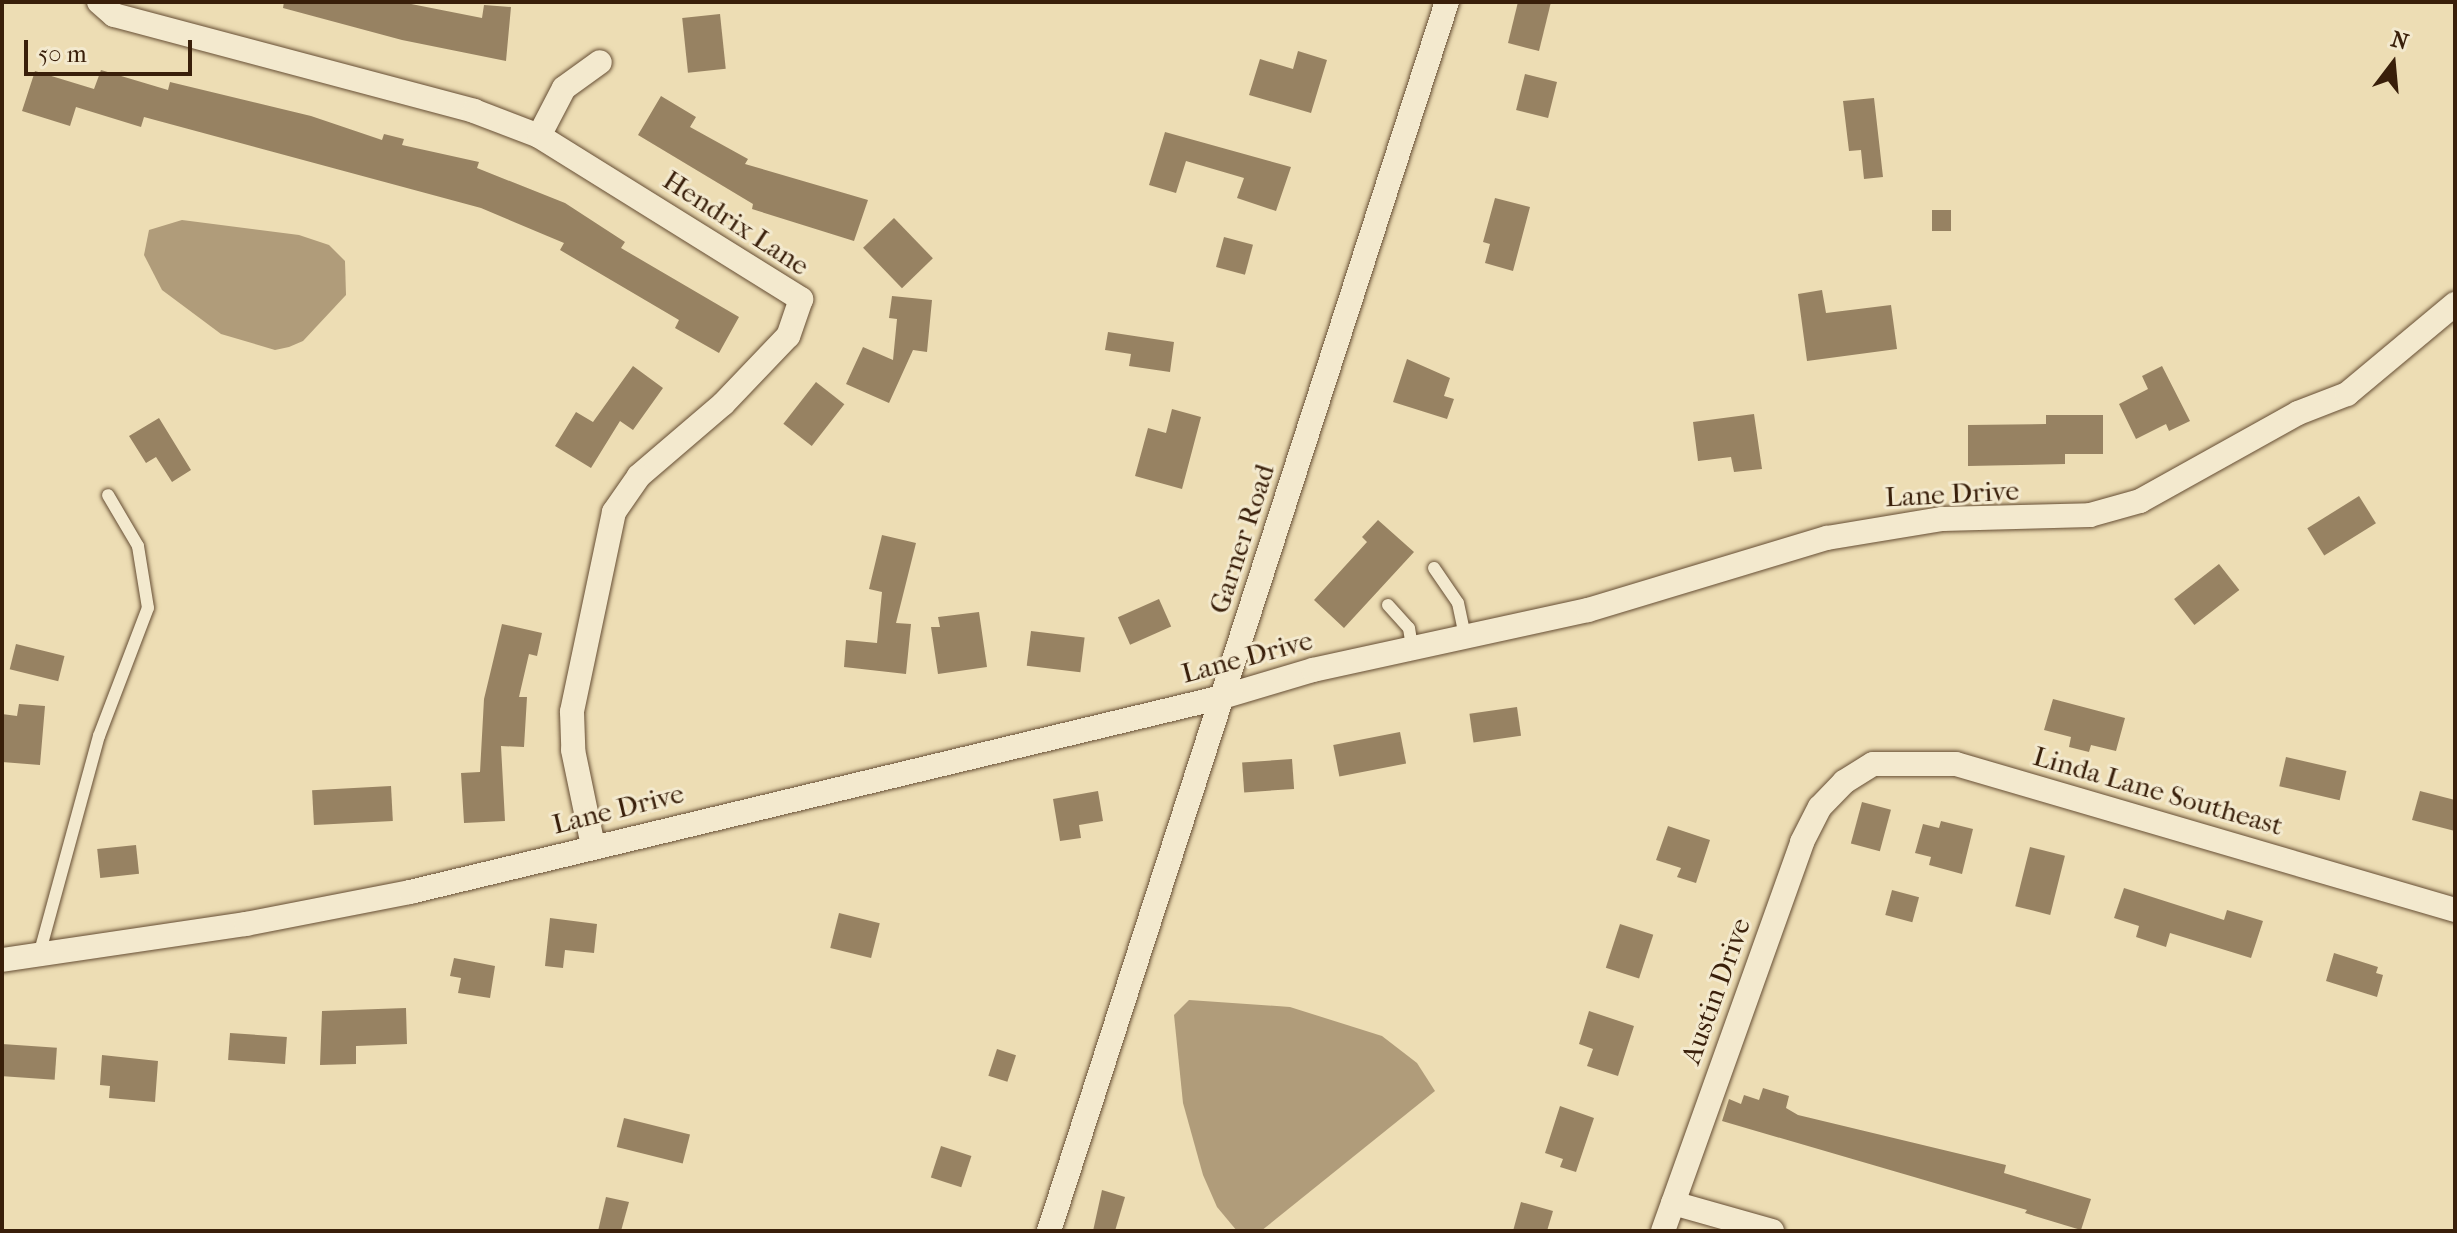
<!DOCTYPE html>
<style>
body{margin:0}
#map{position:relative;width:2457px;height:1233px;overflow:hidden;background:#edddb4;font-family:"IM FELL French Canon",serif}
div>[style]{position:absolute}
.water>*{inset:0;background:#b09c7a}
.building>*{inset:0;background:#978262;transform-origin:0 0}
.roads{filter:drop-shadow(0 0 2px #664e34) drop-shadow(0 0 2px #664e34)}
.service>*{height:12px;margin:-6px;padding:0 6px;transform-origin:6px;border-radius:6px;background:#f3e9ce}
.minor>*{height:24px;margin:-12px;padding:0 12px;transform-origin:12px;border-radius:12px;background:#f3e9ce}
span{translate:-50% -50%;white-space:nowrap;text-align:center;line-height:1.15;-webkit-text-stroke:6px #f3e9ce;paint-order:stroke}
.street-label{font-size:28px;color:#391f0a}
.frame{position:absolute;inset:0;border:4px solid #391f0a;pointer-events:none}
.north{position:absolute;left:2353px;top:24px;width:80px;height:80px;-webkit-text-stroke:6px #f3e9ce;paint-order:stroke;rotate:16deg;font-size:22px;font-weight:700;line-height:32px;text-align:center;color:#391f0a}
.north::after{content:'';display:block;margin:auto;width:28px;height:36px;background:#391f0a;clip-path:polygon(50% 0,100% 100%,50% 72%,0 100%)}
.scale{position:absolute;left:24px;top:40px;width:168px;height:36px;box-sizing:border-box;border:4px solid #391f0a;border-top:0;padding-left:10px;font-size:24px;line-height:28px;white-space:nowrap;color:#391f0a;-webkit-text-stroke:6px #f3e9ce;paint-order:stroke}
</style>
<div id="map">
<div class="water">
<i style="clip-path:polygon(182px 220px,299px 235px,329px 245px,345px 261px,346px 295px,303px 341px,289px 347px,275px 350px,221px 334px,162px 290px,144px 255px,149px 230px)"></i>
<i style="clip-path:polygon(1189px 1000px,1290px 1007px,1382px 1036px,1417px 1063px,1435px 1091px,1261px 1231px,1237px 1231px,1217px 1207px,1203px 1175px,1183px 1103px,1174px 1015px)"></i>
</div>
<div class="building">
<i style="clip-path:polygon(284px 2px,401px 2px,482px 18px,484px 5px,511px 7px,506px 61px,402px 40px,283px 8px)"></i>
<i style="clip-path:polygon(1518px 2px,1551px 2px,1539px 51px,1508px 43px)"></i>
<i style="left:720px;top:14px;width:55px;height:38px;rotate:84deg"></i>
<i style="clip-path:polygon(1298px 51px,1327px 60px,1311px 113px,1249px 95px,1260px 59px,1293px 69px)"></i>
<i style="clip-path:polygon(101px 70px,168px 90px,170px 82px,311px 116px,382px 140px,384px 134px,404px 139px,402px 145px,479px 162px,477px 168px,565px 203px,625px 242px,621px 248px,739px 317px,719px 353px,675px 328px,679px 320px,560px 250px,564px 243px,481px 208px,144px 117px,141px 127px,76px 107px,70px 126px,22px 111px,35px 71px,94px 89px)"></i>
<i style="left:1525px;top:74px;width:33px;height:37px;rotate:14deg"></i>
<i style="clip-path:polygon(661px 96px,696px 117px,690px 127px,748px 159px,745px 164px,868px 200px,854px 241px,752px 209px,753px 204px,638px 135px)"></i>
<i style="clip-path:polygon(1874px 98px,1883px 177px,1864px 179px,1861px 150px,1849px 151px,1843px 101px)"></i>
<i style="clip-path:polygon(1165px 132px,1291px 167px,1276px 211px,1237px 198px,1244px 178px,1186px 161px,1176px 193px,1149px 185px)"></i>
<i style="clip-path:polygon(1495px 198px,1530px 207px,1513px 271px,1485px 263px,1490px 244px,1483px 242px)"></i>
<i style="left:1951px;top:210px;width:21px;height:19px;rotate:90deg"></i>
<i style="left:894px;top:218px;width:56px;height:43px;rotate:46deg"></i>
<i style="left:1224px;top:237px;width:30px;height:31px;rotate:15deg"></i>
<i style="clip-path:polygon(1822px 290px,1826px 313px,1891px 305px,1897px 349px,1807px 361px,1798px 294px)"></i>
<i style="clip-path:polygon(892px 296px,932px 300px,927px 352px,913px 350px,889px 403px,846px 384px,863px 347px,893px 360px,897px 319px,889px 318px)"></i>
<i style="clip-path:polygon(1108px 332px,1174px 342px,1170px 372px,1129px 366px,1131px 354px,1105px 350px)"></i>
<i style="clip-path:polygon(1407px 359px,1450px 378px,1444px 396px,1454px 399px,1447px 419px,1393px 402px)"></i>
<i style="clip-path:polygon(633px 366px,663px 388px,633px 430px,620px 421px,591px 468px,555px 446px,576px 412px,593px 422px)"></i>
<i style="clip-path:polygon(2162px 366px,2190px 421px,2169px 431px,2166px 424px,2136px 439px,2119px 404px,2148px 389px,2142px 376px)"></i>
<i style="left:816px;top:382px;width:36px;height:53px;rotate:38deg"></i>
<i style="clip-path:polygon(1172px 409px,1201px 417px,1182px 489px,1135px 476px,1148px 428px,1166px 433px)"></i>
<i style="clip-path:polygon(1754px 414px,1762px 469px,1734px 472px,1731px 457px,1698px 461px,1693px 422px)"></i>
<i style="clip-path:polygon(2046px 415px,2103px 415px,2103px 454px,2065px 454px,2065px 464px,1968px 466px,1968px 425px,2046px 424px)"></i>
<i style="clip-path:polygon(159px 418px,191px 470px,172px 482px,156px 457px,146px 463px,129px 436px)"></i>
<i style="left:2359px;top:496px;width:32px;height:61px;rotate:58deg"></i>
<i style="clip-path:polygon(1378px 520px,1414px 552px,1344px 628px,1314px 600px,1367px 542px,1362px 537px)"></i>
<i style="clip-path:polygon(882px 535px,916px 543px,896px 623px,911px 624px,906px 674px,844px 667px,846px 640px,877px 643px,882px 592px,869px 589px)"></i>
<i style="left:2219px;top:564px;width:33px;height:57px;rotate:52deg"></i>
<i style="left:1159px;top:599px;width:30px;height:45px;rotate:66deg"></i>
<i style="clip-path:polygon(979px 612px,987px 667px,938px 674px,931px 627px,940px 627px,938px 617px)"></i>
<i style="clip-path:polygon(502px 624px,542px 633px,537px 656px,529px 654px,519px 697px,527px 697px,524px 747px,501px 746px,505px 821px,464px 823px,461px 773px,480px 772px,484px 699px)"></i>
<i style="left:1031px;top:631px;width:54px;height:35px;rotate:7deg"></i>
<i style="left:16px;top:644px;width:50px;height:26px;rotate:14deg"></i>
<i style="clip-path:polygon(2053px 699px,2125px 718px,2116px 751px,2091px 745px,2089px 752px,2069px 747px,2071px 737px,2044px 730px)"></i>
<i style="clip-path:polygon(19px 704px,45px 706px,40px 765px,2px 762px,2px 714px,17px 716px)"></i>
<i style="left:1517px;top:707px;width:29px;height:48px;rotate:82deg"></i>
<i style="left:1400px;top:732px;width:32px;height:68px;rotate:79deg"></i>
<i style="left:2286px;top:757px;width:62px;height:30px;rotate:13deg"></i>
<i style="left:1292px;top:759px;width:30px;height:50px;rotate:86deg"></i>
<i style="left:391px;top:786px;width:35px;height:79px;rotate:87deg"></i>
<i style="clip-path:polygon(1098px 791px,1103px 821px,1079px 825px,1081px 838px,1060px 841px,1053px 799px)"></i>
<i style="clip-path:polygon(2420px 791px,2455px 800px,2455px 831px,2412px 820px)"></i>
<i style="left:1862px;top:802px;width:30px;height:43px;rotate:15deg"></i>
<i style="clip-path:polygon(1941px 821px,1973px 829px,1962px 874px,1929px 865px,1931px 857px,1915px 853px,1923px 824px,1939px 828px)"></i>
<i style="clip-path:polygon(1668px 826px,1710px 840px,1696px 883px,1677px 877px,1681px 868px,1656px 860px)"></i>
<i style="left:136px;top:845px;width:29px;height:39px;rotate:84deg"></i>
<i style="left:2030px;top:847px;width:36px;height:61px;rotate:14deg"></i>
<i style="clip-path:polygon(2124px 888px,2224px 920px,2227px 910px,2263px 921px,2251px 958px,2170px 933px,2166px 947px,2136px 937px,2139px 926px,2114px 918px)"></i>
<i style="left:1892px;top:890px;width:28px;height:26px;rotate:15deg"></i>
<i style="left:839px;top:913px;width:42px;height:36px;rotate:14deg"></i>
<i style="clip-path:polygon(550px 918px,597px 924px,594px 953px,565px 950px,563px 968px,545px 966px)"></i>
<i style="left:1620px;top:924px;width:35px;height:46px;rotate:18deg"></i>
<i style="clip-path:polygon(2334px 953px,2378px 967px,2376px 973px,2383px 975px,2377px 997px,2326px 981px)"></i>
<i style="clip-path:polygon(454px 958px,495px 966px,490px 998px,458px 993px,461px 978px,450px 976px)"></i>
<i style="clip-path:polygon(406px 1008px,407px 1044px,356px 1046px,356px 1064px,320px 1065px,322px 1011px)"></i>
<i style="clip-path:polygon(1589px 1011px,1634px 1026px,1618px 1076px,1587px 1066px,1593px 1049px,1579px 1044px)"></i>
<i style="left:230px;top:1033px;width:57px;height:27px;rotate:4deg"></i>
<i style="left:2px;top:1044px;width:55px;height:32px;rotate:4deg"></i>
<i style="left:997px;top:1049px;width:20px;height:28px;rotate:18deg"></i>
<i style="clip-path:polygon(102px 1055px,158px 1061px,155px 1102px,109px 1098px,110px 1086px,100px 1085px)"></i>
<i style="clip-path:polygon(1763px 1088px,1789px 1096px,1786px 1108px,1798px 1115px,2006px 1165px,2004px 1173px,2091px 1199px,2081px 1230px,2025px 1213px,2027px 1210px,1722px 1121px,1729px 1099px,1741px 1104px,1744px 1095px,1759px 1100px)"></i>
<i style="clip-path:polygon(1560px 1106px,1594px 1118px,1576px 1172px,1560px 1167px,1563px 1159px,1545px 1153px)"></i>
<i style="left:624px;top:1118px;width:68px;height:30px;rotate:14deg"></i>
<i style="left:941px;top:1146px;width:32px;height:33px;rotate:18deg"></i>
<i style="clip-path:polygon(1102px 1190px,1125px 1197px,1115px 1231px,1093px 1231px)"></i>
<i style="clip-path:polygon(606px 1197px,629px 1202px,621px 1231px,598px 1231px)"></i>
<i style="clip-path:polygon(1521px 1202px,1553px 1211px,1547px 1231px,1513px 1231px)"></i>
</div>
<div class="roads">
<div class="service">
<i style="left:1434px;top:568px;width:42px;rotate:55.6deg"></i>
<i style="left:1458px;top:603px;width:35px;rotate:78deg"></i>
<i style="left:1388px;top:605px;width:31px;rotate:48deg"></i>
<i style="left:1409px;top:628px;width:20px;rotate:81deg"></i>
<i style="left:39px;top:955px;width:227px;rotate:-74.7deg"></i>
<i style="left:99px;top:736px;width:137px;rotate:-69.1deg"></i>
<i style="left:148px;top:608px;width:63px;rotate:-99.2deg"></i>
<i style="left:138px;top:546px;width:59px;rotate:-120.5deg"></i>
</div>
<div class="minor">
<i style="left:99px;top:2px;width:20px;rotate:41deg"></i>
<i style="left:114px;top:15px;width:373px;rotate:14.9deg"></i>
<i style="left:474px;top:111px;width:70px;rotate:21deg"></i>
<i style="left:539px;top:136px;width:309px;rotate:31.9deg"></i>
<i style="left:801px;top:299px;width:39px;rotate:109deg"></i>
<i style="left:788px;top:336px;width:94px;rotate:133.7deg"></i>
<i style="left:723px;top:404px;width:111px;rotate:139.4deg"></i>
<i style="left:639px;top:476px;width:44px;rotate:124.8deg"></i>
<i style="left:614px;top:512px;width:204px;rotate:101.9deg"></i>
<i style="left:572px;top:712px;width:38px;rotate:88deg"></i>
<i style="left:573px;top:750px;width:98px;rotate:78.2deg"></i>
<i style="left:539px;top:136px;width:54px;rotate:-62.5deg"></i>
<i style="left:564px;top:88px;width:44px;rotate:-35.8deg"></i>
<i style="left:2px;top:960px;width:247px;rotate:-8.4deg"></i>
<i style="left:246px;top:924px;width:167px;rotate:-11deg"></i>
<i style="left:410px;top:892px;width:835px;rotate:-13.5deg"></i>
<i style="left:1222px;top:697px;width:95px;rotate:-16.5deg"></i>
<i style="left:1313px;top:670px;width:281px;rotate:-12.3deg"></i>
<i style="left:1588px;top:610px;width:250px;rotate:-16.8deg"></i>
<i style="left:1827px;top:538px;width:117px;rotate:-9.4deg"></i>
<i style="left:1942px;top:519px;width:148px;rotate:-1.5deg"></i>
<i style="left:2090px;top:515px;width:52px;rotate:-15.6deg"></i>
<i style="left:2140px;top:501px;width:181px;rotate:-29.1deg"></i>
<i style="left:2298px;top:413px;width:53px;rotate:-21.2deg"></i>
<i style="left:2347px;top:394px;width:141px;rotate:-39.8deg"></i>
<i style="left:1673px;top:1203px;width:103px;rotate:15.8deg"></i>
<i style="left:1049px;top:1231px;width:1292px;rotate:-72.06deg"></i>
<i style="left:1663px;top:1231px;width:413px;rotate:-70.3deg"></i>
<i style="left:1802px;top:842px;width:39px;rotate:-63deg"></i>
<i style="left:1820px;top:807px;width:35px;rotate:-46deg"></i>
<i style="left:1844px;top:782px;width:34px;rotate:-32deg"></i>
<i style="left:1873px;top:764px;width:83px"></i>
<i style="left:1956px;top:764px;width:520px;rotate:16.31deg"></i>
</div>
</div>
<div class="street-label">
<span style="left:736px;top:223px;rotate:33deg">Hendrix Lane</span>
<span style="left:1952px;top:494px;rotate:-3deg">Lane Drive</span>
<span style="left:1242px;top:539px;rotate:-72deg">Garner Road</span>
<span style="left:1247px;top:657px;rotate:-15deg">Lane Drive</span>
<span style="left:2158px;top:791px;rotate:16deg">Linda Lane Southeast</span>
<span style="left:618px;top:809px;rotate:-14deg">Lane Drive</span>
<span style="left:1716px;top:991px;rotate:-70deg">Austin Drive</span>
</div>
<div class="frame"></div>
<div class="north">N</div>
<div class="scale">50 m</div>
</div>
